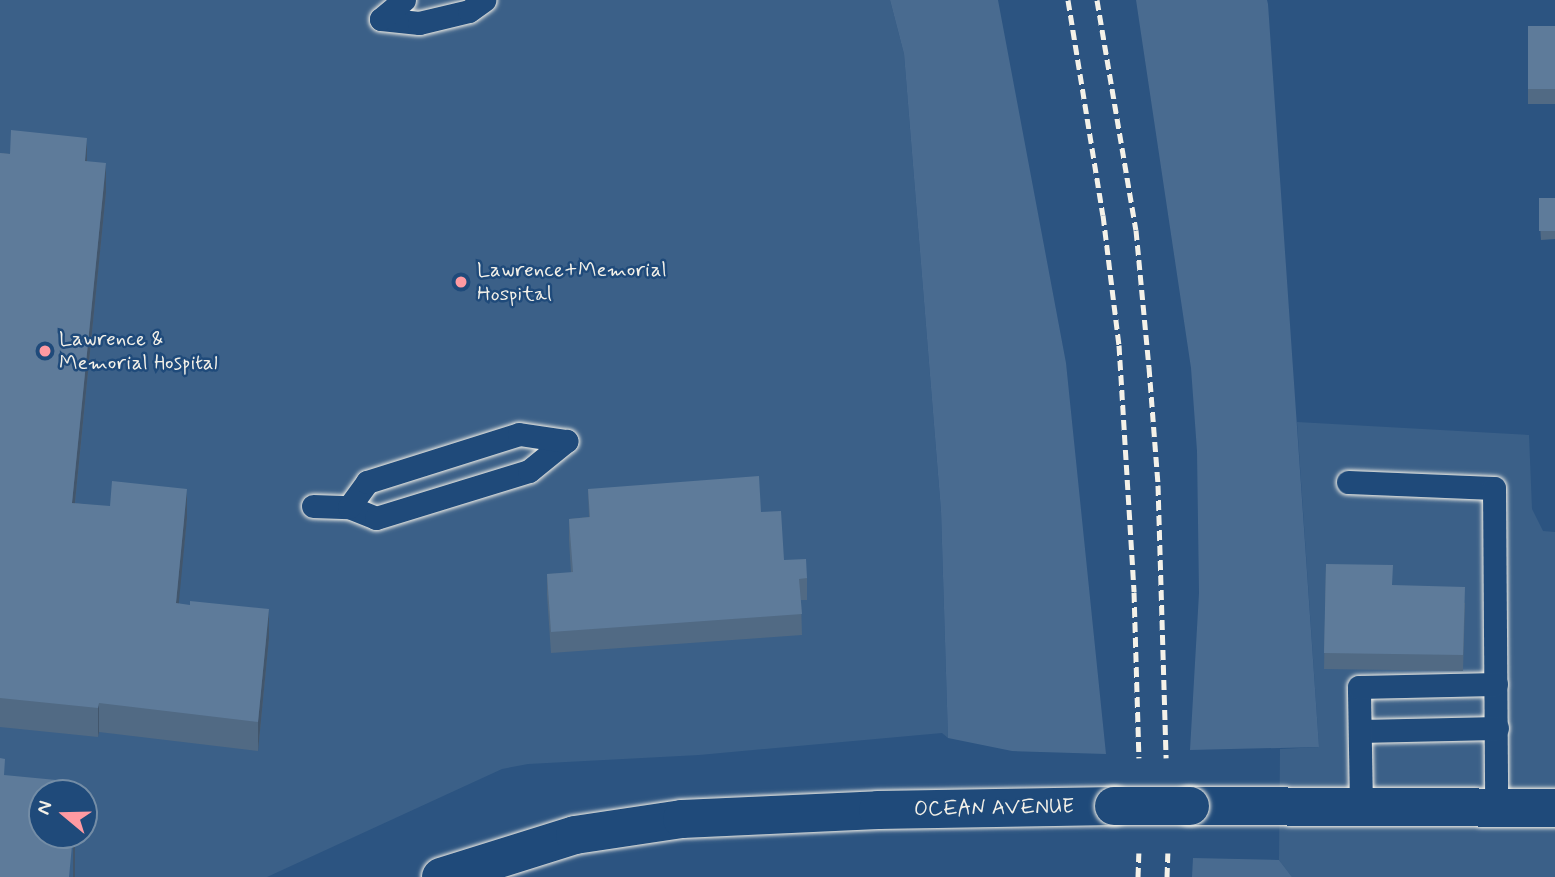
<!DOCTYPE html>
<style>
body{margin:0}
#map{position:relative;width:1555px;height:877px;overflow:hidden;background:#2c5481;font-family:Mynerve,sans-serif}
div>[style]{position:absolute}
.built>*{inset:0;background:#3b6088}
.green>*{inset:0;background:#496b90}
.roads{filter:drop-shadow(0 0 2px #f4f1e8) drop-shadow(0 0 2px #f4f1e8)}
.service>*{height:23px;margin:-11.5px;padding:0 11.5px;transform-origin:11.5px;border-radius:11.5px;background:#1f4a7a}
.secondary>*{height:38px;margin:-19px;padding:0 19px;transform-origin:19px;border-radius:19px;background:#1f4a7a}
.rail>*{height:5px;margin-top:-2.5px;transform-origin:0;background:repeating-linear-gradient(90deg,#f4f1e8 0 10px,transparent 0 15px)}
.bridges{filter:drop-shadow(0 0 2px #f4f1e8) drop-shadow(0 0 2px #f4f1e8)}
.secondary-bridge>*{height:38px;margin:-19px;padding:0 19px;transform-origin:19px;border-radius:19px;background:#1f4a7a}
.wall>*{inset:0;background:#516a84;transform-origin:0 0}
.shaded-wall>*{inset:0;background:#42566c;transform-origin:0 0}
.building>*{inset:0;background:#5e7b9a;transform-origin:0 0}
.dots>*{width:19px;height:19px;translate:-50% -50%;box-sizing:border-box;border:4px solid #1f4a7a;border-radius:50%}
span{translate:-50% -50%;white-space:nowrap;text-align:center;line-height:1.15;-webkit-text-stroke:5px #1f4a7a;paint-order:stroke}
.poi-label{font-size:21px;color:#f4f1e8}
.left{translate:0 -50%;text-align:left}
.street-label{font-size:21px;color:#f4f1e8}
.north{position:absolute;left:28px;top:779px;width:70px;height:70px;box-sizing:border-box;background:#1f4a7a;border:2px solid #748da6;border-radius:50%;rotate:289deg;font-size:19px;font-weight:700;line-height:28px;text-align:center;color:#f4f1e8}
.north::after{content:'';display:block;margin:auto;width:24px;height:32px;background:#ff9aa2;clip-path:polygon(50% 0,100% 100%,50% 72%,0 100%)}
</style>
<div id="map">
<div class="built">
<i style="clip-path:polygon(evenodd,0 0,890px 0,904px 54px,941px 511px,948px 738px,942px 733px,699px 755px,528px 764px,502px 769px,267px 877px,0 877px,0 0,42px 793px,84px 793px,84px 835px,42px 835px,42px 793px)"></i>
<i style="clip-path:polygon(1297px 422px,1529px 435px,1532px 509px,1543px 531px,1555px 532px,1555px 877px,1292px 877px,1279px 860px,1280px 749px,1319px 747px)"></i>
</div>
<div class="green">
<i style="clip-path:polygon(890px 0,998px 0,1066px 363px,1106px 754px,1012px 751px,948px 738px,941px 511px,904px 54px)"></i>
<i style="clip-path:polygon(1136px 0,1267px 0,1268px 4px,1319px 747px,1190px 750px,1199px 593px,1197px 451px,1191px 368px)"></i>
<i style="clip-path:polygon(1193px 858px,1279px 860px,1292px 877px,1192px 877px)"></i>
</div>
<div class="roads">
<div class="service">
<i style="left:381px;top:19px;width:38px;rotate:6deg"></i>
<i style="left:419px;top:23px;width:51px;rotate:-13.5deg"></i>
<i style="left:469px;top:11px;width:19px;rotate:-36deg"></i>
<i style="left:381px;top:19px;width:30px;rotate:-40deg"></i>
<i style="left:1348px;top:482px;width:146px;rotate:2.4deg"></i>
<i style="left:1494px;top:488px;width:319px;rotate:89.6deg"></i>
<i style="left:313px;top:506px;width:36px;rotate:2deg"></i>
<i style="left:349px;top:507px;width:29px;rotate:22deg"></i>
<i style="left:376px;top:518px;width:160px;rotate:-17.1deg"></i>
<i style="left:529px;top:471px;width:48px;rotate:-39deg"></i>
<i style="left:349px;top:507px;width:31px;rotate:-54deg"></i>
<i style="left:367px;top:482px;width:159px;rotate:-17.5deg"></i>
<i style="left:519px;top:434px;width:48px;rotate:8.5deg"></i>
<i style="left:1360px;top:731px;width:137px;rotate:-1.3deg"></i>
<i style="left:1361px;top:806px;width:119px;rotate:-91deg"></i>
<i style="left:1359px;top:687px;width:137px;rotate:-1.3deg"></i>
</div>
<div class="secondary">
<i style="left:1190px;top:806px;width:365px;rotate:0.3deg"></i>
<i style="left:441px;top:877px;width:140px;rotate:-17.4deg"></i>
<i style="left:575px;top:835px;width:108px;rotate:-8.5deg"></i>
<i style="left:682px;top:819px;width:196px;rotate:-2.6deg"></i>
<i style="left:878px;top:810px;width:236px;rotate:-1deg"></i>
</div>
</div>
<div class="rail">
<i style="left:1068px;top:0;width:218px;rotate:80.8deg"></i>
<i style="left:1103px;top:215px;width:131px;rotate:83deg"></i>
<i style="left:1119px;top:345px;width:247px;rotate:86.5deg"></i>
<i style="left:1134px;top:592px;width:166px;rotate:88.3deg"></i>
<i style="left:1097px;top:0;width:233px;rotate:80.4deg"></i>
<i style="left:1136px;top:230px;width:138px;rotate:84.6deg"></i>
<i style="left:1149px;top:367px;width:118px;rotate:85.6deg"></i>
<i style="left:1158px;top:485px;width:273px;rotate:88.3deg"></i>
<i style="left:1138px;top:877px;width:24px;rotate:-88deg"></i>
<i style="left:1167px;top:877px;width:24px;rotate:-88deg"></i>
</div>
<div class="bridges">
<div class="secondary-bridge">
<i style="left:1114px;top:806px;width:76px"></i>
</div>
</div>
<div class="wall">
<i style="left:1528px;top:26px;width:27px;height:78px"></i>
<i style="clip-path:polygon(0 153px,87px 161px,106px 192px,75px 503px,187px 518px,178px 603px,269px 638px,258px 751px,99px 732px,98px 737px,0 727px)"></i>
<i style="clip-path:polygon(1555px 198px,1555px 239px,1541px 240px,1539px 207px)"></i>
<i style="clip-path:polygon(588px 489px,761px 512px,784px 560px,807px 578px,807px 600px,801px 600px,802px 635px,551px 653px,547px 595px,547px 574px,571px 573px,569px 540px,569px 519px,589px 517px)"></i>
<i style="clip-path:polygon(1326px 564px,1392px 585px,1465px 603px,1463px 671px,1324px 669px)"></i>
</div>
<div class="shaded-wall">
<i style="clip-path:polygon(87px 138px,87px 167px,85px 161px)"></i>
<i style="clip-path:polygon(106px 163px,106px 192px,72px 532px,72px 503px)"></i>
<i style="clip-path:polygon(187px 489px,187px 518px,176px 632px,176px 603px)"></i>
<i style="clip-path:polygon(269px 609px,269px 638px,258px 751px,258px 722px)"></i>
<i style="clip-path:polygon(99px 703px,99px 732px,98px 737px,98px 708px)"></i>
<i style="left:73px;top:835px;width:2px;height:42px"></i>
</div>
<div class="building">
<i style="left:1528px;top:26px;width:27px;height:63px"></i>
<i style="clip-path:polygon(11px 130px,87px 138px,85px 161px,106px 163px,72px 503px,110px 506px,112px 481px,187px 489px,176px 603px,190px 605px,190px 601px,269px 609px,258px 722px,99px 703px,98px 708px,0 698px,0 153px,10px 154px)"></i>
<i style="left:1539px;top:198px;width:16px;height:33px"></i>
<i style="clip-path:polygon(759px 476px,761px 512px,781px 511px,784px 560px,806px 559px,807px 578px,799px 579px,802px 614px,551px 632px,547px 574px,573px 572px,569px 519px,590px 517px,588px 489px)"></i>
<i style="clip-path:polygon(1326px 564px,1393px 565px,1392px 585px,1465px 587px,1463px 655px,1324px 653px)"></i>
<i style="clip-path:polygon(0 758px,5px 759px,4px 775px,77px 782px,76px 793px,42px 793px,42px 835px,73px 835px,69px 877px,0 877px)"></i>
</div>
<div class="dots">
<i style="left:461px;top:282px;background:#ff9aa2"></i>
<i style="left:45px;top:351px;background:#ff9aa2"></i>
</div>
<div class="poi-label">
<span class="left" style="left:477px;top:282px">Lawrence+Memorial<br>Hospital</span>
<span class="left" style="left:59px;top:351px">Lawrence &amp;<br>Memorial Hospital</span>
</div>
<div class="street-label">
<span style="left:994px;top:808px;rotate:-1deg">OCEAN AVENUE</span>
</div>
<div class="north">N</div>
</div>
